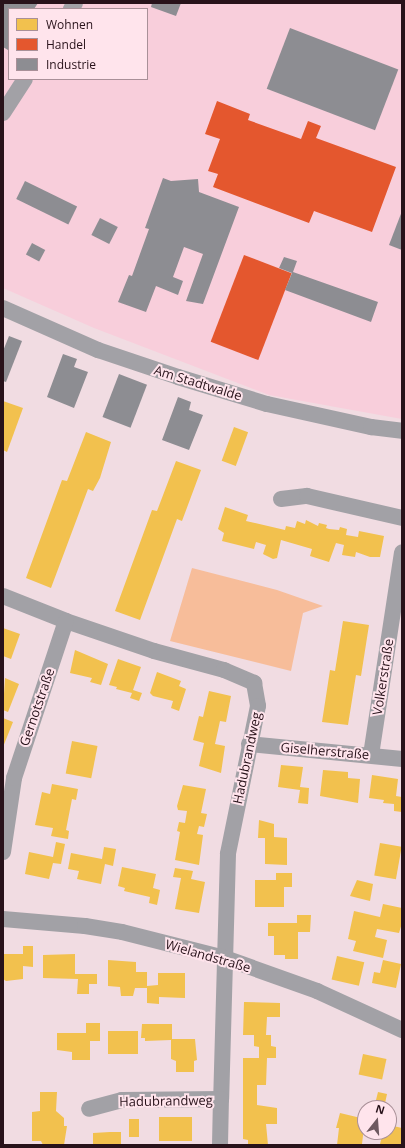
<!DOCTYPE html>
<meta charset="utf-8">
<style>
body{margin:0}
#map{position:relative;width:405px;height:1148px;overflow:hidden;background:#f1dce2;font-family:"Open Sans",sans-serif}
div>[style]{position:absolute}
.built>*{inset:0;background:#f8cedb}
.green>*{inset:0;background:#f7bd9a}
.homes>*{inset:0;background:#f2c14e;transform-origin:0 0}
.shops>*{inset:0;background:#e4572e;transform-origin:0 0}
.industry>*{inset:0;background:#8d8d92;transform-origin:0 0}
.minor>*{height:16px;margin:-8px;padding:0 8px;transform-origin:8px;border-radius:8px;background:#a2a1a6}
span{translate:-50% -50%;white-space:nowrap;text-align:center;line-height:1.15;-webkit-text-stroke:4px #ffe4ec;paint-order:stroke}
.street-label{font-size:13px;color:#28121a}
.frame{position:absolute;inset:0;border:4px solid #28121a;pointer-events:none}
.legend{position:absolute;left:8px;top:8px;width:140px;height:72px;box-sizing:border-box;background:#ffe4ec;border:1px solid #a99098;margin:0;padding:5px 7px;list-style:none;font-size:12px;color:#28121a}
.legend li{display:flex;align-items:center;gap:8px;height:20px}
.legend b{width:20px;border:1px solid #a99098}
.north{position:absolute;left:357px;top:1100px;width:40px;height:40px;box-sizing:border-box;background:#ffe4ec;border:1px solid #a99098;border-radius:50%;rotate:17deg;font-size:11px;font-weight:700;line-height:16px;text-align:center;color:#28121a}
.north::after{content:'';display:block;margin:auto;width:14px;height:18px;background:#6e5960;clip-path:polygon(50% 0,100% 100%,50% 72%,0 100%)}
</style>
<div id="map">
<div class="built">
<i style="clip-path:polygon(evenodd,3px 3px,402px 3px,402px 419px,269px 395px,94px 328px,3px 288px,3px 3px,9px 9px,147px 9px,147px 79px,9px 79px,9px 9px)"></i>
</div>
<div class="green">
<i style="clip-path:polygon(192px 568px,277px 590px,323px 606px,303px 613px,291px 671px,170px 641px)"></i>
</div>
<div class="homes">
<i style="clip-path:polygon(3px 401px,23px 408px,7px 452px,3px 450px)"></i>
<i style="left:234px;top:427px;width:15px;height:36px;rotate:20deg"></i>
<i style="clip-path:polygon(86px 432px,111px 442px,100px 478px,93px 491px,88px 489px,51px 588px,26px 578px,62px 480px,67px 481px)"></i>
<i style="clip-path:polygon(176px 461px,201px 470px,182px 521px,177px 519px,140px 620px,115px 611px,152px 510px,157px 511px)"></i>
<i style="clip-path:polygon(225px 507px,248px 515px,246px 521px,285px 530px,286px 526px,295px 528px,297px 521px,305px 524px,306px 520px,318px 526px,319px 523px,327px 525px,326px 528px,329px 529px,339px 530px,340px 527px,347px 529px,346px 535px,358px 537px,359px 531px,384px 536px,380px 557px,370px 557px,356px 552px,355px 557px,342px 555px,344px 545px,336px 543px,329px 562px,310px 556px,312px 549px,281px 540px,277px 558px,273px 559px,263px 554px,266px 545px,256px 542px,254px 549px,222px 541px,224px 533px,218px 529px)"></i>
<i style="clip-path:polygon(343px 621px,369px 625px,361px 676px,356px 675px,348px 725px,322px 722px,330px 670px,335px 671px)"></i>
<i style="clip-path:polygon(3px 628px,20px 634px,11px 659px,3px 656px)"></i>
<i style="clip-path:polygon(75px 650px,108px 664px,101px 685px,90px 682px,92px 678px,70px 673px)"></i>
<i style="clip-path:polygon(118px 659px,141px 667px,133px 690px,142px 693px,139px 701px,130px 698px,132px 693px,116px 689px,117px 687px,109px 685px)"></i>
<i style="clip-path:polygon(157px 672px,181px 681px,179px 686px,186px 689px,179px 711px,171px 708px,173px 701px,153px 696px,150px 693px)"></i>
<i style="clip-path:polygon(5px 678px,19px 684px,8px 712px,3px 710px)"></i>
<i style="clip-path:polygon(209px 691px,231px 696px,226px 722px,220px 721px,215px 744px,225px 746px,221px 773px,199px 766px,204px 743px,193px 740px,199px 716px,203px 717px)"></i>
<i style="clip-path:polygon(3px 718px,13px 722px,3px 747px)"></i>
<i style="left:72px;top:741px;width:26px;height:33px;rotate:11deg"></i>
<i style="clip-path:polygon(281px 765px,303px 767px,300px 787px,309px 788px,308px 804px,298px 803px,300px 790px,278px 787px)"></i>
<i style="clip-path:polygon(323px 770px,348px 772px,348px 778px,360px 779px,358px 803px,320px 796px)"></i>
<i style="clip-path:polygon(372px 775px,398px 779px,396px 796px,402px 797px,402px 812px,394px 811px,394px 804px,383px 803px,384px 800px,369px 798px)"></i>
<i style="clip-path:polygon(52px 784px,78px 789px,76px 800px,72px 799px,66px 830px,69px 831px,68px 839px,51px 836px,53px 828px,35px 825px,42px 792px,50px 794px)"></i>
<i style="clip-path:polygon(183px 785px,206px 789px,201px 813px,207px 814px,204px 827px,199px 826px,197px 834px,203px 835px,199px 865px,175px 860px,180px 832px,177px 831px,179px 822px,185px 823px,187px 811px,178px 810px,177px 806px)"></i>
<i style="clip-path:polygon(259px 820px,274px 824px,274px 837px,287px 838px,287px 865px,265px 864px,265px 838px,258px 838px)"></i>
<i style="clip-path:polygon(56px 842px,65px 844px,61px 864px,53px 863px,49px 879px,25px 874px,29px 852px,53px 857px)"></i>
<i style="left:380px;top:843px;width:22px;height:33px;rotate:10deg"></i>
<i style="clip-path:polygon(104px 847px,116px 849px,113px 866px,105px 864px,101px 884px,77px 879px,79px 871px,68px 869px,71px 853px,102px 859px)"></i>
<i style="clip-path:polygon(122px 867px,156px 874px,153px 888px,160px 890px,157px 905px,149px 903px,150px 897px,124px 891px,125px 888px,118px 886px)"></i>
<i style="clip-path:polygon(175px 868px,193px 871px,191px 879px,205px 882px,199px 913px,175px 909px,181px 878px,173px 877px)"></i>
<i style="clip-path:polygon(276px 873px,292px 873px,292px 887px,284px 887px,284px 907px,255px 907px,255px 880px,276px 880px)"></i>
<i style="clip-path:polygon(357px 880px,373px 884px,370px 901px,350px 896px)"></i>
<i style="clip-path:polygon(383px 904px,402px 908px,402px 923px,399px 933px,377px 929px,375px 937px,387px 940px,383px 958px,353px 951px,356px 941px,348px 939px,354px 911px,380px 917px)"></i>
<i style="clip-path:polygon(297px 915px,311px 915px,310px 932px,298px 932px,298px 959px,285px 959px,285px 955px,274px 955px,274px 936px,268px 936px,268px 923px,297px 923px)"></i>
<i style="clip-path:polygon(23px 946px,33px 946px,33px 967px,23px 966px,23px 979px,6px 981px,3px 979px,3px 954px,23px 954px)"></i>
<i style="clip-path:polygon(75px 954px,75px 974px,97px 974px,97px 984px,89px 984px,89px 994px,77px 994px,78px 979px,43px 978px,43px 955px)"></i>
<i style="left:337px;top:956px;width:28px;height:24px;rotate:13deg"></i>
<i style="clip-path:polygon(108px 960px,136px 962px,136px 972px,147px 972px,147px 986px,158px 985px,158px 973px,185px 973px,185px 998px,159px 997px,159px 1004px,147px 1003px,147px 988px,135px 988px,133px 996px,121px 996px,120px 987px,108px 986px)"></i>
<i style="clip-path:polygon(383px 960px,401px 964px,396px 988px,372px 983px,374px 972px,380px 973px)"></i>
<i style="clip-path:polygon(244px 1002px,280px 1003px,280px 1017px,267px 1017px,266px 1035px,271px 1035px,271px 1046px,276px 1047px,276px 1058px,267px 1058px,266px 1085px,257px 1085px,257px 1105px,277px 1108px,277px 1124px,266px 1124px,268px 1145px,248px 1145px,248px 1140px,243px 1139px,243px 1058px,259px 1058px,259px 1047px,254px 1046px,254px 1035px,243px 1035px)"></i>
<i style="clip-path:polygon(86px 1023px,100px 1023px,100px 1041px,90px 1041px,90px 1060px,72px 1060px,72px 1052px,57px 1050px,57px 1033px,86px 1033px)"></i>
<i style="clip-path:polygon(142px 1024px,172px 1024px,172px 1039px,195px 1039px,197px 1060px,194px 1061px,194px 1072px,176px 1072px,176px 1061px,171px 1059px,171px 1040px,145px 1041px,145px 1038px,141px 1038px)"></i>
<i style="left:108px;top:1031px;width:30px;height:23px"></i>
<i style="left:363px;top:1054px;width:24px;height:21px;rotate:12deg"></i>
<i style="clip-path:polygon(40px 1092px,57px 1092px,56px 1111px,64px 1118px,64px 1126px,67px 1126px,64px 1145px,43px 1145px,41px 1141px,32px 1141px,32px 1112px,40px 1111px)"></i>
<i style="clip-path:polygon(378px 1092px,387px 1094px,384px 1108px,374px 1108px)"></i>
<i style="clip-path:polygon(340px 1113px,365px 1119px,362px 1144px,337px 1145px,339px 1128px,336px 1128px)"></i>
<i style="left:159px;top:1117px;width:33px;height:24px"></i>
<i style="left:129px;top:1119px;width:10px;height:18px"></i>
<i style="clip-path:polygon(389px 1125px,402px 1128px,402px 1145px,380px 1144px,383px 1132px,389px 1132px)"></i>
<i style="clip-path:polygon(110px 1132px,121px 1132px,121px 1145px,93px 1145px,93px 1133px)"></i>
</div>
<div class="shops">
<i style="clip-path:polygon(217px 101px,250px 114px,248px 120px,301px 139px,308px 121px,321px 126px,316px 138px,396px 167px,372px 232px,314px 211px,309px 223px,213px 187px,218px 174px,208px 171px,220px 139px,205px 134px)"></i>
<i style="left:244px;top:255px;width:51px;height:93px;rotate:21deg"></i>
</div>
<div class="industry">
<i style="clip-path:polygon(3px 3px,38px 3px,34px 9px,9px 9px,8px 50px,3px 47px)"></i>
<i style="clip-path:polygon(152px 3px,181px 3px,176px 16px,151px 7px)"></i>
<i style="left:290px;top:28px;width:116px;height:65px;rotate:21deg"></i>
<i style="clip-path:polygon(163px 178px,171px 181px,198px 179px,199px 192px,239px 207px,203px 304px,186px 301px,203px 254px,184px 247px,173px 277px,183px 281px,178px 295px,156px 286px,146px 312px,118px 302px,129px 275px,132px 276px,149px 229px,145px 228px)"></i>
<i style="left:25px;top:181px;width:58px;height:20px;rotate:26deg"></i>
<i style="clip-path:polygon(402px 211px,402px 250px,389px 245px)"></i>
<i style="left:100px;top:218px;width:20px;height:19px;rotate:27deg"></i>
<i style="left:32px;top:243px;width:15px;height:13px;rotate:28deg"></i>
<i style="clip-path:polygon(284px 257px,297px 261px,293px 272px,378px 302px,371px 322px,285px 290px,292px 273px,279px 268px)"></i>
<i style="clip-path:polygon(9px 336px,22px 341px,6px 382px,3px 381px,3px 351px)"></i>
<i style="clip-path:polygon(63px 354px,77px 359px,74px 367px,88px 372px,74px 408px,47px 397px)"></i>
<i style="left:119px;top:374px;width:30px;height:46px;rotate:21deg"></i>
<i style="clip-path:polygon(178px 397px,191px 402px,189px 410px,203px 415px,189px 450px,162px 440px)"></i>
</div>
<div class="minor">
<i style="left:71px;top:9px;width:7px;rotate:-56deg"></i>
<i style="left:3px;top:113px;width:40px;rotate:-57.1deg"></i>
<i style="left:3px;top:308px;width:104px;rotate:23.9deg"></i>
<i style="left:98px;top:350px;width:84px;rotate:18.6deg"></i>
<i style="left:178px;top:377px;width:93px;rotate:16.9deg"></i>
<i style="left:267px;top:404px;width:107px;rotate:12.5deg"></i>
<i style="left:371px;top:427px;width:31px;rotate:7deg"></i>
<i style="left:281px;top:499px;width:26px;rotate:-7deg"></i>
<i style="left:307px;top:496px;width:98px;rotate:13deg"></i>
<i style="left:3px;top:596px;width:68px;rotate:21.6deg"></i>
<i style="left:66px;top:621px;width:93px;rotate:18.8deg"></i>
<i style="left:154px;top:651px;width:73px;rotate:15.2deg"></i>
<i style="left:224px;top:670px;width:33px;rotate:23deg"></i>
<i style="left:254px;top:683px;width:23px;rotate:80deg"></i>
<i style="left:258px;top:706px;width:151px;rotate:101.5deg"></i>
<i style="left:228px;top:854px;width:245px;rotate:91.6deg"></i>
<i style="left:221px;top:1099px;width:99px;rotate:179.4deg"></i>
<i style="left:122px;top:1100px;width:34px;rotate:165deg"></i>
<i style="left:249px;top:744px;width:154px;rotate:5.6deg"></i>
<i style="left:371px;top:755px;width:205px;rotate:-81.3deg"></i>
<i style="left:3px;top:852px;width:75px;rotate:-81.5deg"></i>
<i style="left:14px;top:778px;width:165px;rotate:-71.7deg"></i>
<i style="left:3px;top:919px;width:82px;rotate:4.9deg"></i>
<i style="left:85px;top:926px;width:37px;rotate:9deg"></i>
<i style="left:122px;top:932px;width:106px;rotate:14.2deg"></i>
<i style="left:225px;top:958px;width:98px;rotate:19.7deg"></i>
<i style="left:317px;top:991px;width:94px;rotate:24.6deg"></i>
<i style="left:220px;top:1145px;width:46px;rotate:-88.8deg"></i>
</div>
<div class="street-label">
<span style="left:198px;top:383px;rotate:17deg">Am Stadtwalde</span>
<span style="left:383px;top:677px;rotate:-81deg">Volkerstraße</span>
<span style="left:37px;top:707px;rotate:-71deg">Gernotstraße</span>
<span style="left:325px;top:751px;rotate:5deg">Giselherstraße</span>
<span style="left:247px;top:758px;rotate:-78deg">Hadubrandweg</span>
<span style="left:208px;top:956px;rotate:16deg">Wielandstraße</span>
<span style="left:166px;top:1101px;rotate:-1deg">Hadubrandweg</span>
</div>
<div class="frame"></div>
<ul class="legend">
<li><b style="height:11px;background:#f2c14e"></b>Wohnen</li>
<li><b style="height:11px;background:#e4572e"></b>Handel</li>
<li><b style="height:11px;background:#8d8d92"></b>Industrie</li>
</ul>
<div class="north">N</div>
</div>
